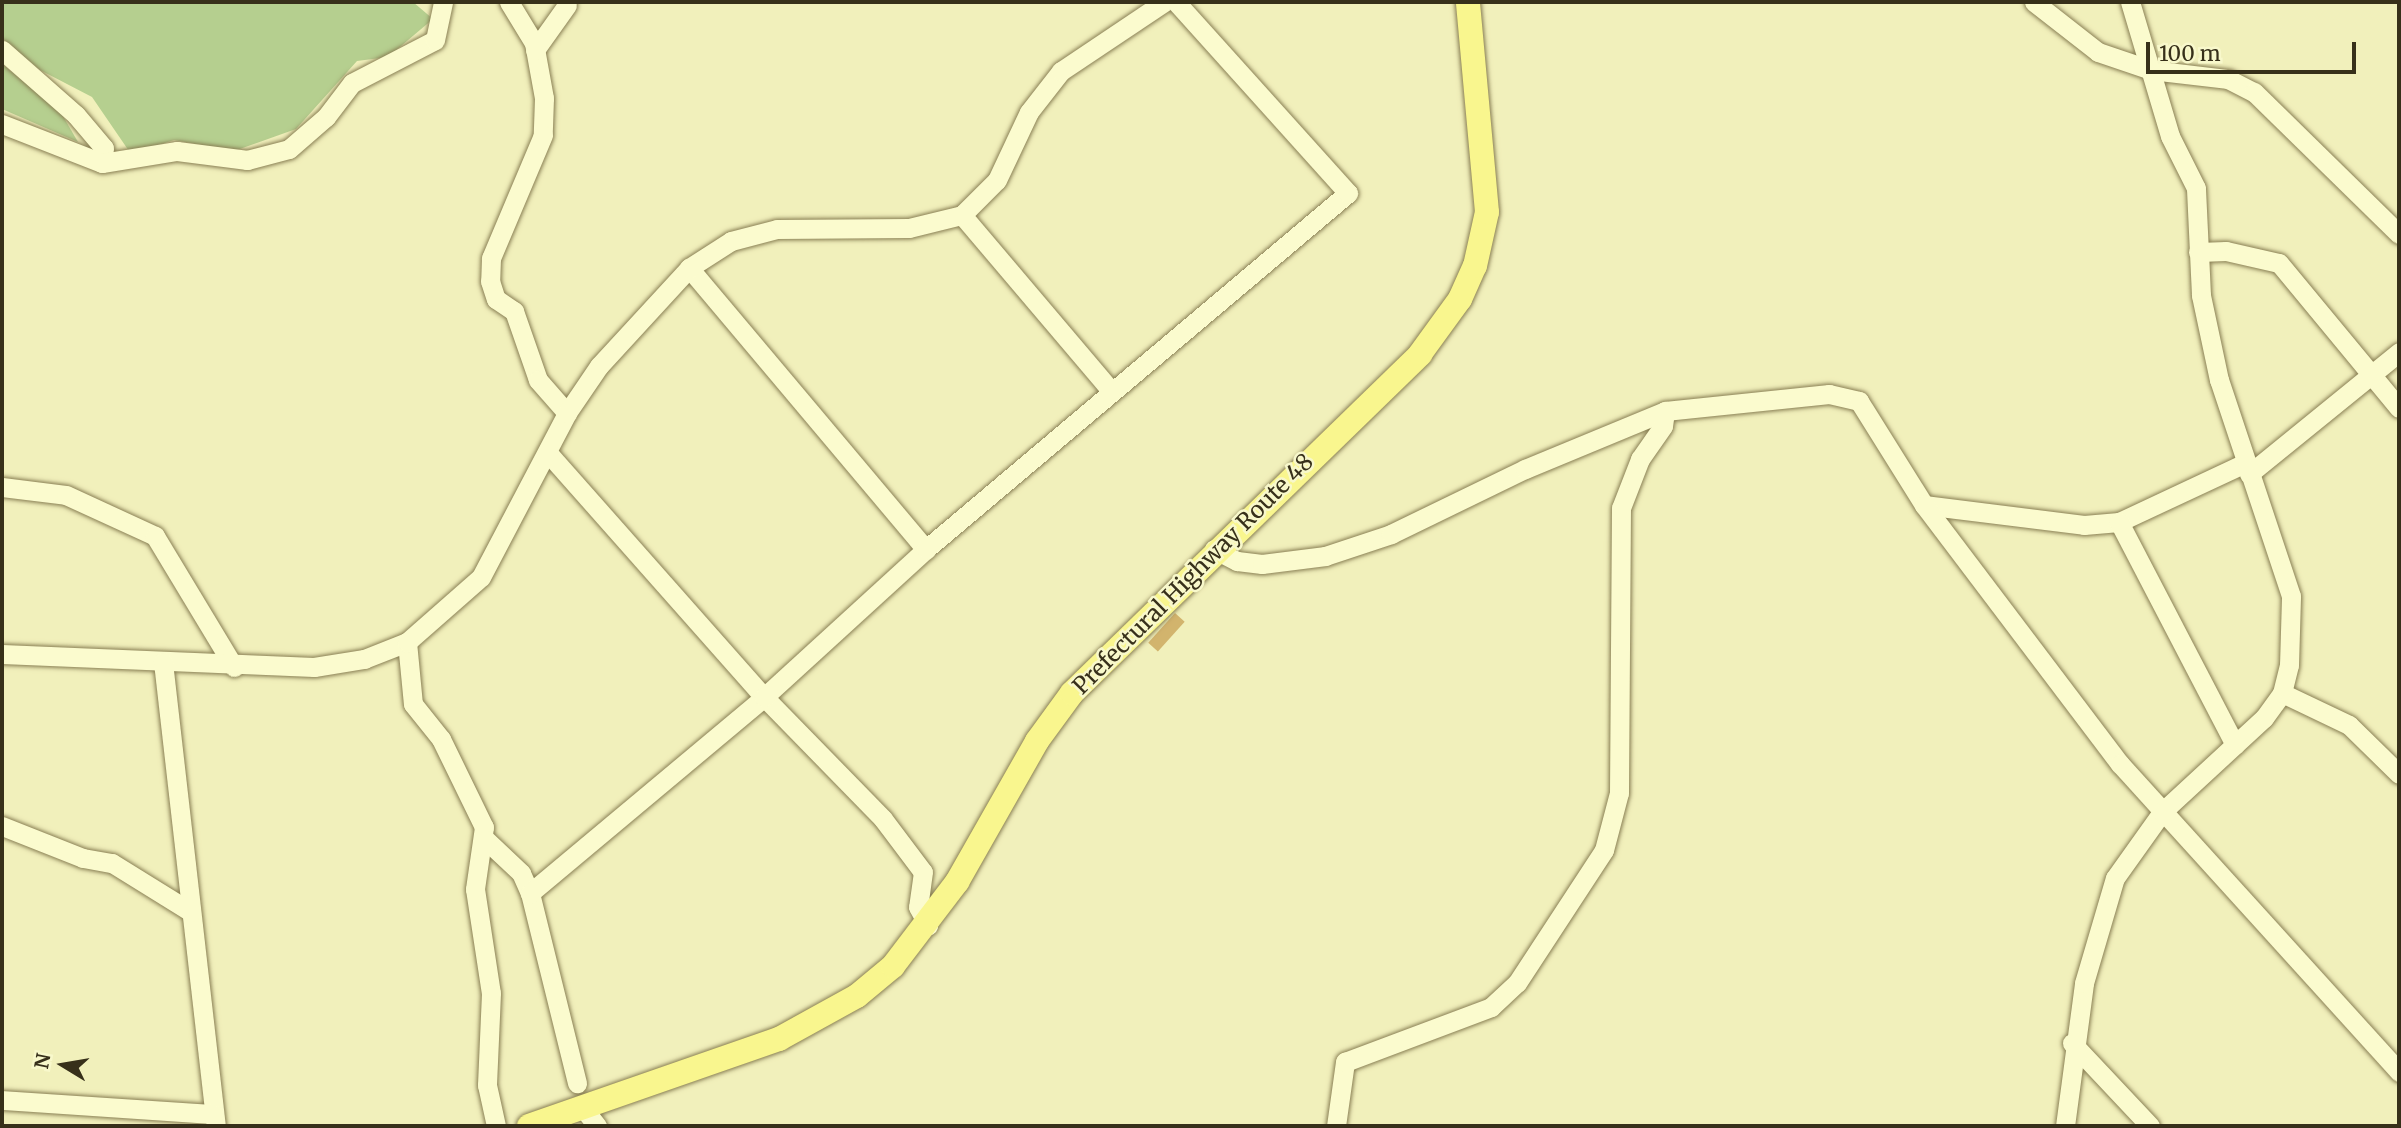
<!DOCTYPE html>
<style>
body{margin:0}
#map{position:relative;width:2401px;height:1128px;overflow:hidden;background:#f1f0bb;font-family:Merriweather,serif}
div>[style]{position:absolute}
.green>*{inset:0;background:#b5cf8f}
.building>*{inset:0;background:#d2b46d;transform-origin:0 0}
.roads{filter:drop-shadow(0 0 2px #897f54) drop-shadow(0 0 2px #897f54)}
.minor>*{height:19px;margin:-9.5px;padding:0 9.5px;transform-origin:9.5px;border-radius:9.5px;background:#fbfbce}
.major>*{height:24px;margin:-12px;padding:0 12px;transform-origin:12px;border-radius:12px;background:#f9f68e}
span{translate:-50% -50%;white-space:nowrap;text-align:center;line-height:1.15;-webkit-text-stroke:5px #f8f8cb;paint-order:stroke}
.street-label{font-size:23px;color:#37301a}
.frame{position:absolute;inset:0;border:4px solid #37301a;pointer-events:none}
.north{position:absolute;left:28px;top:1030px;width:70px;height:70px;-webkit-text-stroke:5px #f8f8cb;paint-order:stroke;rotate:281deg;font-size:19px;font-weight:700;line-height:28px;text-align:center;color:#37301a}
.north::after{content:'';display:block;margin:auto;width:24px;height:32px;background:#37301a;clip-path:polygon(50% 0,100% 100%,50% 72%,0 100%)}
.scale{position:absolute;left:2146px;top:42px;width:210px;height:32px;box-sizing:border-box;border:4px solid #37301a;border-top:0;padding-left:9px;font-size:21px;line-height:24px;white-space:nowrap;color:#37301a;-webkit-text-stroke:5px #f8f8cb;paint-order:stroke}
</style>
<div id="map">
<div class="green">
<i style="clip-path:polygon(2px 2px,413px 2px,433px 19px,388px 57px,357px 61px,296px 129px,234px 151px,174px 140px,131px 154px,92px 97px,40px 70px,2px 38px)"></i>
<i style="clip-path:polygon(2px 64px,60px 111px,78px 142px,2px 109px)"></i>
</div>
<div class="building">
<i style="left:1175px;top:613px;width:13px;height:40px;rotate:42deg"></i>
</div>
<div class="roads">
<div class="minor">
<i style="left:509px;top:2px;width:48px;rotate:58.6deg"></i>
<i style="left:534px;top:43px;width:56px;rotate:79.7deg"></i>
<i style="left:544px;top:98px;width:37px;rotate:92deg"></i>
<i style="left:543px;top:135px;width:134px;rotate:112.9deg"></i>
<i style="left:491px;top:258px;width:23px;rotate:92deg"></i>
<i style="left:490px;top:281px;width:19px;rotate:72deg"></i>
<i style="left:496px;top:299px;width:22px;rotate:34deg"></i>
<i style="left:514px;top:311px;width:73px;rotate:70.8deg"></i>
<i style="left:538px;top:380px;width:44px;rotate:48.7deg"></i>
<i style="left:2034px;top:2px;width:81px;rotate:38deg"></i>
<i style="left:2098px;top:52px;width:56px;rotate:18.8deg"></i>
<i style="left:2151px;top:70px;width:78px;rotate:6.7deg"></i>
<i style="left:2228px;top:79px;width:29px;rotate:27deg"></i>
<i style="left:2254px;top:92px;width:203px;rotate:44.4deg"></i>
<i style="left:2px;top:50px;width:98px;rotate:41.3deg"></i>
<i style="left:76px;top:115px;width:43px;rotate:49.7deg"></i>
<i style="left:104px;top:148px;width:15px;rotate:98deg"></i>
<i style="left:535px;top:50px;width:55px;rotate:-54.6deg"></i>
<i style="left:2px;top:124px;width:107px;rotate:21.3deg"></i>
<i style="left:102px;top:163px;width:76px;rotate:-9.1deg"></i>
<i style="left:177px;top:151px;width:71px;rotate:7.3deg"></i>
<i style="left:247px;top:160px;width:43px;rotate:-14.7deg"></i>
<i style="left:289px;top:149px;width:49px;rotate:-40.9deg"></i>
<i style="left:326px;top:117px;width:43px;rotate:-52.6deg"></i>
<i style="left:352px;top:83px;width:93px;rotate:-27.4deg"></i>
<i style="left:435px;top:40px;width:39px;rotate:-78deg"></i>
<i style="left:962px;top:215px;width:231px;rotate:49.7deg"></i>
<i style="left:2198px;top:252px;width:28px;rotate:-2deg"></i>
<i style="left:2226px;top:251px;width:54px;rotate:12.8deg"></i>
<i style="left:2279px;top:263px;width:188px;rotate:50.4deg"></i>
<i style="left:689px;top:268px;width:368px;rotate:49.9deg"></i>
<i style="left:548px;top:453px;width:326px;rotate:48.5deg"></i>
<i style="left:764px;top:697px;width:170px;rotate:45.7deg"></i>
<i style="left:883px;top:819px;width:66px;rotate:53deg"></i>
<i style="left:923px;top:872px;width:35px;rotate:98deg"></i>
<i style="left:918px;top:907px;width:21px;rotate:61deg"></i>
<i style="left:2249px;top:474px;width:193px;rotate:-39.1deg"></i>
<i style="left:2px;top:487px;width:64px;rotate:7.1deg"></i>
<i style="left:66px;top:495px;width:98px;rotate:24.7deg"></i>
<i style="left:155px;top:536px;width:153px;rotate:58.9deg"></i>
<i style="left:1924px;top:505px;width:161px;rotate:7.1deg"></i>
<i style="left:2084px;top:525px;width:35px;rotate:-5deg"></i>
<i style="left:2119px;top:522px;width:139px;rotate:-25.1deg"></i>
<i style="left:2119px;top:522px;width:251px;rotate:62.5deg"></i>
<i style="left:1214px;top:549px;width:26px;rotate:28deg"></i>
<i style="left:1237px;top:561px;width:25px;rotate:7deg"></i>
<i style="left:1262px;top:564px;width:64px;rotate:-7.2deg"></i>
<i style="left:1325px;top:556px;width:70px;rotate:-18.4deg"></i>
<i style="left:1391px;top:534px;width:149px;rotate:-25.9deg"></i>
<i style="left:1525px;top:469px;width:152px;rotate:-22.5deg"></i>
<i style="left:1665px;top:411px;width:165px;rotate:-5.9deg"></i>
<i style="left:1829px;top:394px;width:31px;rotate:13deg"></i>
<i style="left:1859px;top:401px;width:123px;rotate:58deg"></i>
<i style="left:1924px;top:505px;width:325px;rotate:52.9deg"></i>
<i style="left:2120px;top:764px;width:416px;rotate:47.8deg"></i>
<i style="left:407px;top:642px;width:62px;rotate:84.5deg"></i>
<i style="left:413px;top:704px;width:45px;rotate:51.3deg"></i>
<i style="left:441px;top:739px;width:98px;rotate:64deg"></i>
<i style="left:484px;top:827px;width:63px;rotate:98.3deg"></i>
<i style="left:475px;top:889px;width:105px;rotate:81.3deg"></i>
<i style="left:491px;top:993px;width:92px;rotate:92.5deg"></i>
<i style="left:487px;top:1085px;width:42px;rotate:77.6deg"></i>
<i style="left:2px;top:654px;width:312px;rotate:2.4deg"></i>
<i style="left:314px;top:667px;width:51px;rotate:-9.1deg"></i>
<i style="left:364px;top:659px;width:46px;rotate:-21.6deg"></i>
<i style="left:407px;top:642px;width:98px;rotate:-41.3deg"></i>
<i style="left:481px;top:577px;width:185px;rotate:-62.3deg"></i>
<i style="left:567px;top:413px;width:57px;rotate:-55.8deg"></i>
<i style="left:599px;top:366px;width:133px;rotate:-47.4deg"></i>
<i style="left:689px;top:268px;width:50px;rotate:-32.7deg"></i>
<i style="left:731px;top:241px;width:48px;rotate:-14.6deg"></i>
<i style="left:777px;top:229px;width:132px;rotate:-0.4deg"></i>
<i style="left:909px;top:228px;width:55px;rotate:-13.8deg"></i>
<i style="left:962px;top:215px;width:49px;rotate:-45deg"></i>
<i style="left:997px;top:180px;width:75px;rotate:-64.8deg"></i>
<i style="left:1029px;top:112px;width:52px;rotate:-52deg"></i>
<i style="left:1061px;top:71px;width:124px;rotate:-33.8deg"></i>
<i style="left:163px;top:662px;width:467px;rotate:83.5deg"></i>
<i style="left:2282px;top:693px;width:74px;rotate:25.5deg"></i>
<i style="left:2349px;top:725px;width:70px;rotate:44.4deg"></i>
<i style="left:2px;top:826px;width:87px;rotate:21.6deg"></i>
<i style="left:83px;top:858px;width:29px;rotate:10deg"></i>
<i style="left:112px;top:863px;width:93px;rotate:31.8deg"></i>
<i style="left:486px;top:840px;width:48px;rotate:43.3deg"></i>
<i style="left:521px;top:873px;width:22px;rotate:66deg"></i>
<i style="left:530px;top:893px;width:196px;rotate:76.1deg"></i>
<i style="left:530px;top:893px;width:305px;rotate:-39.9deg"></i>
<i style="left:764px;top:697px;width:219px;rotate:-42.4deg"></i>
<i style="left:926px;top:549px;width:552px;rotate:-40.15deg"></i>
<i style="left:1348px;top:193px;width:257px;rotate:-132deg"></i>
<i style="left:2072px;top:1043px;width:114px;rotate:46.8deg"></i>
<i style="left:2px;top:1100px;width:212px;rotate:3.8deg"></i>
<i style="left:583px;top:1108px;width:23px;rotate:52deg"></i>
<i style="left:1336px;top:1126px;width:65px;rotate:-82deg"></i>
<i style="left:1345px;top:1062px;width:156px;rotate:-20.6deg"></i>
<i style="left:1491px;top:1007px;width:35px;rotate:-43deg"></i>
<i style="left:1517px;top:983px;width:159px;rotate:-56.8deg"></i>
<i style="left:1604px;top:850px;width:59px;rotate:-75.3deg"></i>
<i style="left:1619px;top:793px;width:285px;rotate:-89.6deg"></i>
<i style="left:1621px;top:508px;width:53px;rotate:-68.8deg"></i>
<i style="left:1640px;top:459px;width:40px;rotate:-55.1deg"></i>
<i style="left:1663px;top:426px;width:15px;rotate:-82deg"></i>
<i style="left:2065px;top:1126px;width:144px;rotate:-82.4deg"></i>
<i style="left:2084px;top:983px;width:109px;rotate:-73.6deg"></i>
<i style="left:2115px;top:878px;width:81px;rotate:-54.5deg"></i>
<i style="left:2162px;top:812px;width:139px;rotate:-42.7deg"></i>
<i style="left:2264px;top:718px;width:31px;rotate:-54deg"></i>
<i style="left:2282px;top:693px;width:29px;rotate:-76deg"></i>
<i style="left:2289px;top:665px;width:69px;rotate:-88.3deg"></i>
<i style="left:2291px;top:596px;width:228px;rotate:-108.4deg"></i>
<i style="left:2219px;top:380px;width:87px;rotate:-102deg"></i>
<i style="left:2201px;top:295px;width:107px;rotate:-92.7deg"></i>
<i style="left:2196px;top:188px;width:58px;rotate:-116.6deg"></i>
<i style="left:2170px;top:136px;width:140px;rotate:-106.6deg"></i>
</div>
<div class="major">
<i style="left:529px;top:1126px;width:265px;rotate:-19.2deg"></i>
<i style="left:779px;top:1039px;width:89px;rotate:-28.9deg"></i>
<i style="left:857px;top:996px;width:47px;rotate:-39.8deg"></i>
<i style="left:893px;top:966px;width:106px;rotate:-52.7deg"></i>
<i style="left:957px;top:882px;width:162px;rotate:-60.4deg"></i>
<i style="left:1037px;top:741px;width:59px;rotate:-53.9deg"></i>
<i style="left:1072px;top:693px;width:486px;rotate:-44.2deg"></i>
<i style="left:1420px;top:354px;width:68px;rotate:-54deg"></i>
<i style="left:1460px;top:299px;width:36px;rotate:-66deg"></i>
<i style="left:1475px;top:266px;width:55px;rotate:-77.5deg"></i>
<i style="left:1487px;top:212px;width:211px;rotate:-95.2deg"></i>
</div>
</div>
<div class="street-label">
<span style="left:1193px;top:574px;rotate:-45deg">Prefectural Highway Route 48</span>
</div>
<div class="frame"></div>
<div class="north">N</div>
<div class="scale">100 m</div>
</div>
